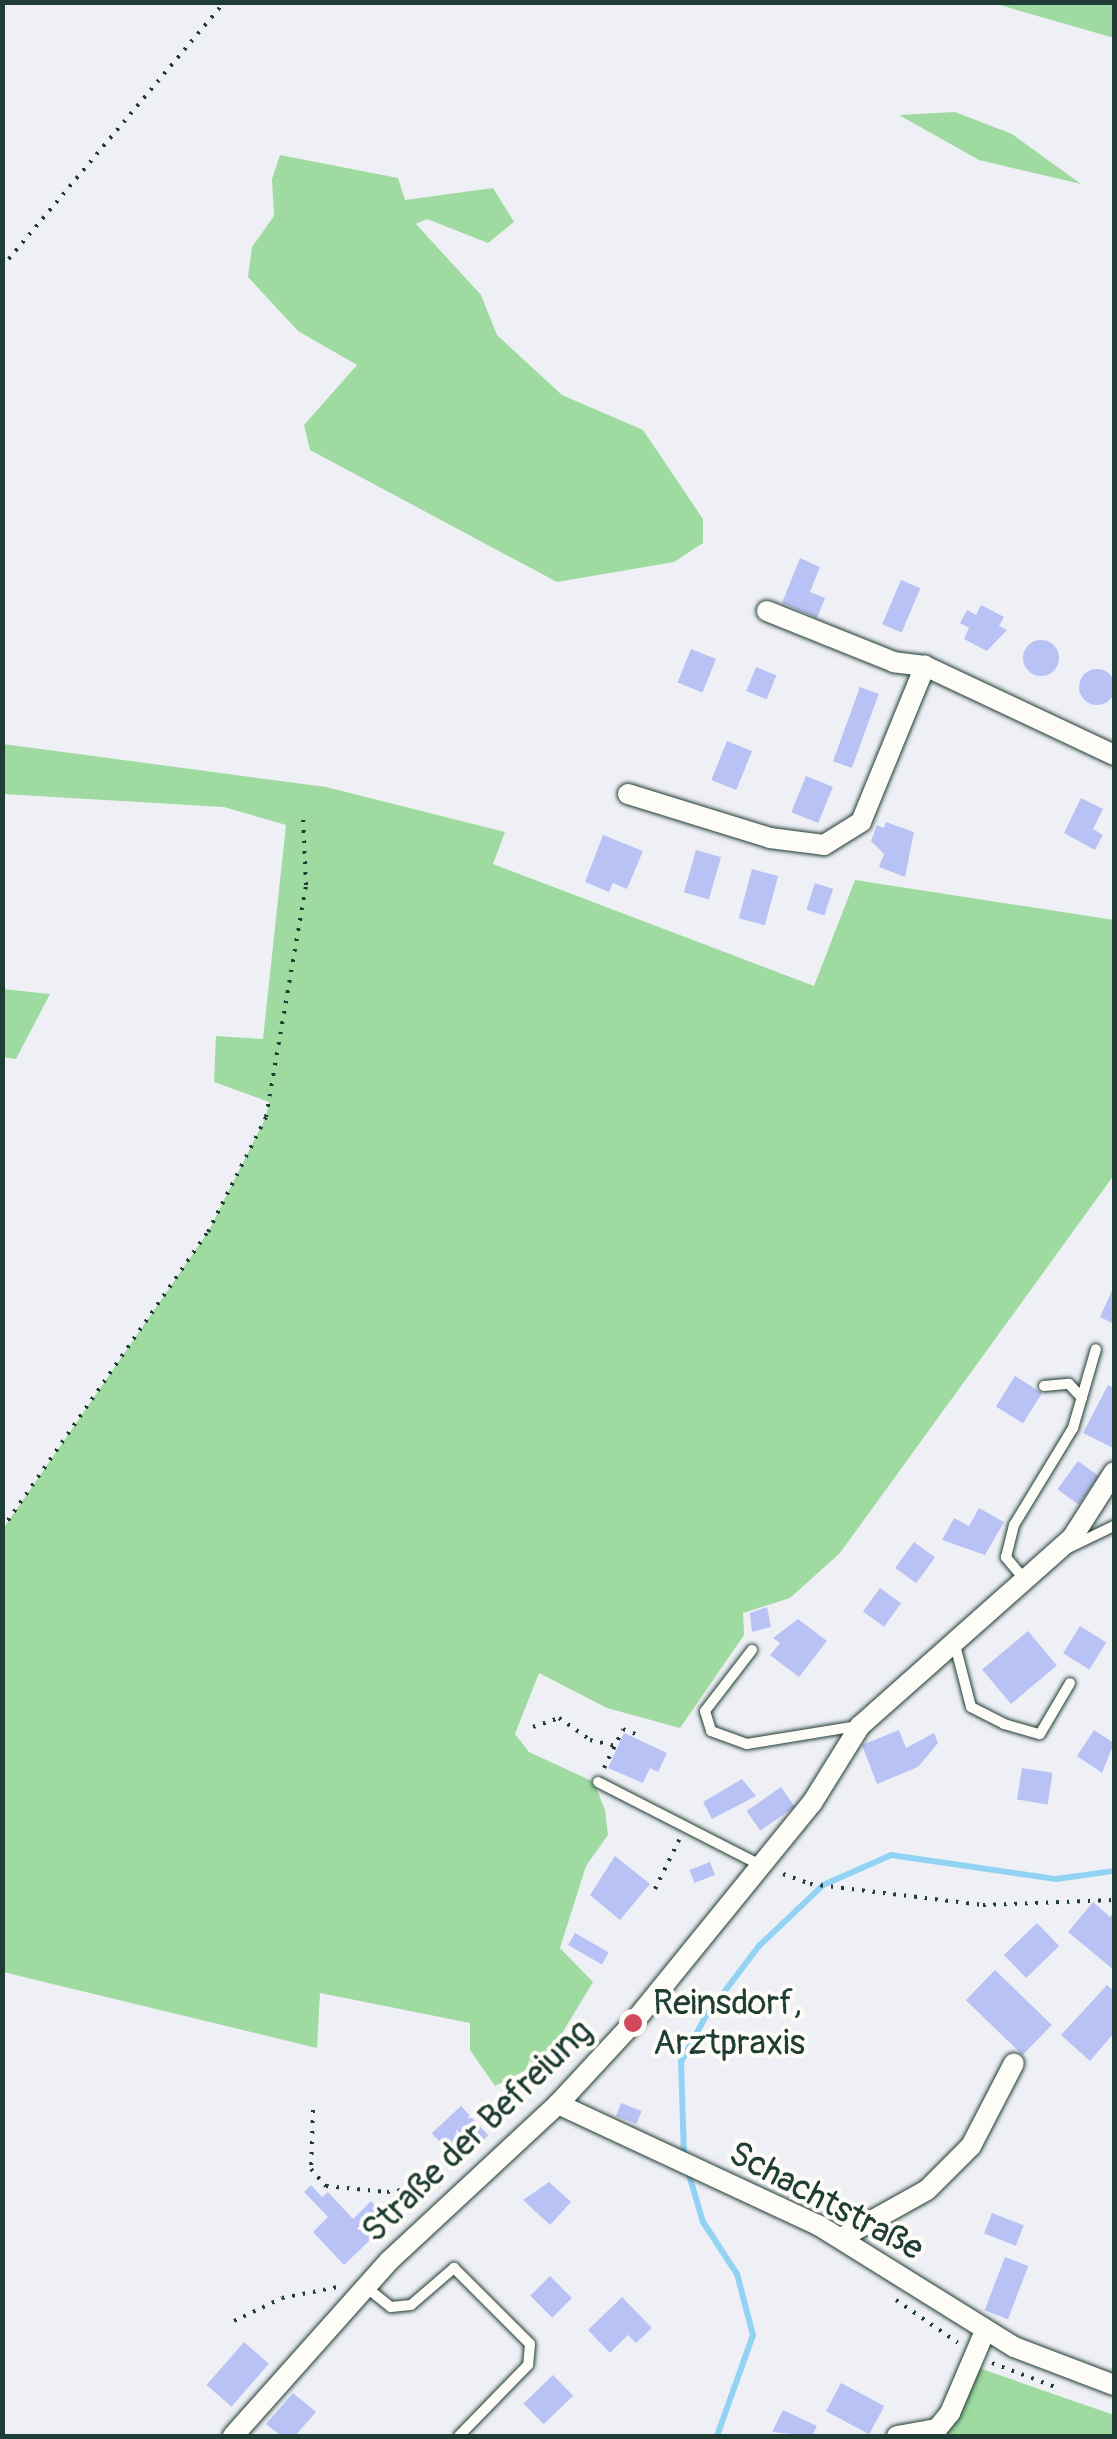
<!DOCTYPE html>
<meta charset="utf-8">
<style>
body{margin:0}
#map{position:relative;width:1117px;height:2439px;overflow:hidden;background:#eff0f6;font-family:Pangolin,sans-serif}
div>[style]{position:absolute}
.green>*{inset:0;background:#9fdaa0}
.stream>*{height:6px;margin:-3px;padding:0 3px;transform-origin:3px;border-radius:3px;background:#92d3f4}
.building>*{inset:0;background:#b9c2f4;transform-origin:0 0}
.round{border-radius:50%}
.path>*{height:4px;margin-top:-2px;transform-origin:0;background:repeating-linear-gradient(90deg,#1f3d34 0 2.5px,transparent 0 10.5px)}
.roads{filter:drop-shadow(0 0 2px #1f3d34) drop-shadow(0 0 2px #1f3d34)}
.lane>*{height:10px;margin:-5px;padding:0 5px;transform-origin:5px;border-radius:5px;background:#fdfcf7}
.street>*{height:20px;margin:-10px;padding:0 10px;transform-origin:10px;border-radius:10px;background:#fdfcf7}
.dots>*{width:28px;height:28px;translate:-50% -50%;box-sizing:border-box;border:5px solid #fdfcf7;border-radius:50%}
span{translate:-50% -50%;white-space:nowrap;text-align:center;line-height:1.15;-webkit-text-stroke:8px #fdfcf7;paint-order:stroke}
.poi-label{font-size:35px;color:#1f3d34}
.left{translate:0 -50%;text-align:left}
.street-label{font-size:35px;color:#1f3d34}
.frame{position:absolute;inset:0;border:5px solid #1f3d34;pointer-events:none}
</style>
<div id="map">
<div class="green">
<i style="clip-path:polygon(993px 3px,1114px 3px,1114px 38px)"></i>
<i style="clip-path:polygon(955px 112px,1012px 134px,1081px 184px,979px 160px,899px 115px)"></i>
<i style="clip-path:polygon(280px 155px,398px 178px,405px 200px,493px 188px,514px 222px,488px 243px,427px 219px,416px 224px,481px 295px,497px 335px,562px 395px,643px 430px,703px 519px,703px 543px,674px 562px,557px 582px,310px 450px,304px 425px,357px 365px,298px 331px,248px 277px,252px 247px,274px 216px,272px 179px)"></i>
<i style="clip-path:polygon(3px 744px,326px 787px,505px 832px,493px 864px,814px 986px,855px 880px,1114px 920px,1114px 1175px,840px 1553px,790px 1598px,743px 1613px,744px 1635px,680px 1728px,607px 1708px,539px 1673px,515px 1734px,529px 1752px,594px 1782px,605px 1810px,608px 1835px,586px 1866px,560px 1948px,593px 1982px,546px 2060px,495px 2086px,470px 2050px,470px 2023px,320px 1993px,317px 2048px,3px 1972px,3px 1529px,208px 1232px,266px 1117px,269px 1102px,214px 1082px,216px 1036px,263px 1039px,286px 825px,224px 807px,3px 794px)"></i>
<i style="clip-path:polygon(3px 989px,50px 994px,16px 1059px,3px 1057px)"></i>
<i style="clip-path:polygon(979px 2368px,1114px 2415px,1114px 2436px,941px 2436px)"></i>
</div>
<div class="stream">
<i style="left:684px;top:2156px;width:94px;rotate:-91.8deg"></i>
<i style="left:681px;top:2062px;width:52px;rotate:-61.5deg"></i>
<i style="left:706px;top:2016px;width:88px;rotate:-52.9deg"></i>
<i style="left:759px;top:1946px;width:88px;rotate:-43.6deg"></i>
<i style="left:823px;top:1885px;width:74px;rotate:-23.8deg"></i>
<i style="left:891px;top:1855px;width:167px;rotate:8.3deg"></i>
<i style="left:1056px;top:1879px;width:59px;rotate:-7.9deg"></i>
<i style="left:687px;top:2168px;width:56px;rotate:73.5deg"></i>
<i style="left:703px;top:2222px;width:62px;rotate:56.8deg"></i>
<i style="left:737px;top:2274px;width:63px;rotate:75.3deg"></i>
<i style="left:753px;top:2335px;width:107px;rotate:109.6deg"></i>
</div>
<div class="building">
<i style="clip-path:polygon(800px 558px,820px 567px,810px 592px,825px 598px,817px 618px,782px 603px)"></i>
<i style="left:901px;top:580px;width:21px;height:48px;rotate:23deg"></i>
<i style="clip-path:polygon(981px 605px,1004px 617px,999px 626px,1007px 630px,987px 651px,964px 639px,969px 628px,960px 623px,967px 610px,976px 615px)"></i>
<i class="round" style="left:1023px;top:640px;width:36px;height:36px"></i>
<i style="left:691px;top:649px;width:27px;height:36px;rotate:22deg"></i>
<i style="left:756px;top:667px;width:22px;height:26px;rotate:22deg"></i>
<i class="round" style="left:1079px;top:669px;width:36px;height:36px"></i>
<i style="left:860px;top:687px;width:20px;height:79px;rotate:20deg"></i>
<i style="left:727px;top:741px;width:27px;height:42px;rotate:22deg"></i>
<i style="left:806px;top:776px;width:29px;height:39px;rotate:22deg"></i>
<i style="clip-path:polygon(1081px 798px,1103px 809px,1093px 829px,1103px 835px,1095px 850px,1064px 833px)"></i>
<i style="clip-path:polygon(886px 822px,914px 832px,905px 877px,879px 867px,884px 854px,871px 841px,877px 825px,884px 828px)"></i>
<i style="clip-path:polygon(603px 835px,643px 851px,627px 889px,613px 883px,609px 892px,585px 882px)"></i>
<i style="left:696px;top:850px;width:26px;height:44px;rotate:16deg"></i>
<i style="left:752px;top:869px;width:27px;height:51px;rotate:15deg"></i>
<i style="left:815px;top:883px;width:19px;height:28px;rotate:18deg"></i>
<i style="clip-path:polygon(1114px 1286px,1114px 1324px,1100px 1317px)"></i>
<i style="left:1015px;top:1376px;width:32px;height:36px;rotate:32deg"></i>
<i style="clip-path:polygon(1108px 1385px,1114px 1388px,1113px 1448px,1083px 1433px)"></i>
<i style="left:1078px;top:1461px;width:26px;height:35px;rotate:36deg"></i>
<i style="clip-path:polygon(979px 1508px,1004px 1522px,985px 1555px,942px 1540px,954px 1518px,969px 1526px)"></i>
<i style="left:914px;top:1542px;width:26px;height:32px;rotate:36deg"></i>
<i style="left:880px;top:1588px;width:26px;height:29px;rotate:36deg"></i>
<i style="clip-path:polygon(767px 1607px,771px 1627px,752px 1632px,750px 1613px)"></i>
<i style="clip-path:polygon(798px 1619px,827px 1641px,799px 1677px,770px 1655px,780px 1643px,773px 1638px)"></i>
<i style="left:1080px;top:1626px;width:31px;height:32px;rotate:32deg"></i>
<i style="left:1028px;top:1631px;width:45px;height:60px;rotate:50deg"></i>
<i style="clip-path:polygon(899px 1730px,906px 1748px,934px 1733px,938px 1743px,918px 1767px,877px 1784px,862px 1745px)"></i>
<i style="clip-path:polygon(1094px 1730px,1114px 1743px,1102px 1773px,1077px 1756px)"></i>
<i style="clip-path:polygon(624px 1733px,667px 1753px,658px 1772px,650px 1768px,643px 1783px,608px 1768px)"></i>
<i style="left:1022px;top:1768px;width:31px;height:32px;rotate:9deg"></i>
<i style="clip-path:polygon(742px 1779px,756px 1796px,712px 1819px,703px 1802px)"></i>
<i style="left:781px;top:1787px;width:24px;height:42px;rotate:55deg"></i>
<i style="clip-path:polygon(615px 1856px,650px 1884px,620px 1920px,590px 1895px)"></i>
<i style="left:710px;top:1862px;width:14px;height:22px;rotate:69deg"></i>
<i style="clip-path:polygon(1093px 1902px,1110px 1917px,1114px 1912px,1114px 1970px,1068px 1932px)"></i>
<i style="left:1037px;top:1923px;width:32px;height:46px;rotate:46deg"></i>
<i style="left:575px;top:1933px;width:39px;height:14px;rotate:30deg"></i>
<i style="left:995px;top:1970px;width:79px;height:42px;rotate:44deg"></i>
<i style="clip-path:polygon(1107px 1985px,1114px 1991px,1114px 2033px,1090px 2061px,1061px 2035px)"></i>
<i style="left:621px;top:2103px;width:22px;height:14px;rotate:21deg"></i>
<i style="left:461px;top:2106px;width:40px;height:40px;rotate:47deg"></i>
<i style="clip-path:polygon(549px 2182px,571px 2202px,550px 2225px,523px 2200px)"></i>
<i style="clip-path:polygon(311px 2185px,322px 2197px,328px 2192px,353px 2219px,371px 2201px,390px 2221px,344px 2265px,313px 2232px,328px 2217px,304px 2192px)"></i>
<i style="left:992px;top:2213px;width:34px;height:22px;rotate:21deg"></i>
<i style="left:1005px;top:2257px;width:25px;height:57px;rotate:21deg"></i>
<i style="left:550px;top:2276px;width:31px;height:28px;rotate:45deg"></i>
<i style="clip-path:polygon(622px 2297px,652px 2328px,636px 2343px,628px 2335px,610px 2353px,588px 2330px)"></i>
<i style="left:244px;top:2342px;width:33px;height:57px;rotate:41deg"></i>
<i style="left:553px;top:2375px;width:29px;height:41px;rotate:46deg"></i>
<i style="left:841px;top:2383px;width:49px;height:32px;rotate:28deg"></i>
<i style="clip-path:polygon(293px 2393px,316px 2412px,295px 2436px,281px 2436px,266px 2424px)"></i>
<i style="clip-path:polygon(783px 2410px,817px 2426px,812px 2436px,772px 2432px)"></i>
</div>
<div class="path">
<i style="left:2px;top:267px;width:346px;rotate:-50deg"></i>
<i style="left:2px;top:1529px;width:361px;rotate:-55.3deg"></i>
<i style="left:208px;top:1232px;width:129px;rotate:-63.2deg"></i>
<i style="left:266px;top:1117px;width:235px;rotate:-80.2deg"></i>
<i style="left:306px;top:885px;width:68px;rotate:-92.5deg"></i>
<i style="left:533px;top:1727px;width:28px;rotate:-19deg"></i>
<i style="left:559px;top:1718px;width:38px;rotate:35deg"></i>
<i style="left:590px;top:1740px;width:26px;rotate:13deg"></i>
<i style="left:604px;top:1768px;width:43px;rotate:-64deg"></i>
<i style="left:623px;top:1729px;width:16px;rotate:22deg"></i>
<i style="left:783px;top:1874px;width:29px;rotate:20deg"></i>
<i style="left:810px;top:1884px;width:174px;rotate:6.9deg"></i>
<i style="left:983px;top:1905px;width:131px;rotate:-2.2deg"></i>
<i style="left:655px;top:1889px;width:55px;rotate:-63.9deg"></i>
<i style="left:313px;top:2110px;width:59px;rotate:91.9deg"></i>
<i style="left:311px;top:2169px;width:23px;rotate:49deg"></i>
<i style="left:326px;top:2186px;width:61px;rotate:5.6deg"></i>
<i style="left:387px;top:2192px;width:54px;rotate:-7.4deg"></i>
<i style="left:896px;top:2300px;width:75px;rotate:34.7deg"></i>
<i style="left:234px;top:2321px;width:53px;rotate:-25.6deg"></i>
<i style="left:282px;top:2298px;width:57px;rotate:-11.1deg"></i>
<i style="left:992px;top:2363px;width:71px;rotate:20.7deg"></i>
</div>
<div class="roads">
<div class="lane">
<i style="left:1044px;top:1386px;width:25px;rotate:-5deg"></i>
<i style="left:1069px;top:1384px;width:19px;rotate:47deg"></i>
<i style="left:1062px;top:1551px;width:58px;rotate:-25.7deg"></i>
<i style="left:1025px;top:1580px;width:30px;rotate:-130deg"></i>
<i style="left:1006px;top:1557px;width:33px;rotate:-76deg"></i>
<i style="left:1014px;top:1525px;width:114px;rotate:-58.7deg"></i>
<i style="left:1073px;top:1428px;width:82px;rotate:-73.8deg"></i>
<i style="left:955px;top:1645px;width:64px;rotate:75.5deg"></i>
<i style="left:971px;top:1707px;width:37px;rotate:27deg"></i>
<i style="left:1004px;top:1724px;width:37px;rotate:16deg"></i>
<i style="left:1040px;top:1734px;width:59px;rotate:-59.5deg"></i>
<i style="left:752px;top:1650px;width:77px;rotate:127.6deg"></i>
<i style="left:705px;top:1711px;width:21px;rotate:73deg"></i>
<i style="left:711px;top:1731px;width:38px;rotate:20deg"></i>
<i style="left:747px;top:1744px;width:111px;rotate:-9.3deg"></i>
<i style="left:598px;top:1782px;width:180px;rotate:27.1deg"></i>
<i style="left:366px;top:2287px;width:32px;rotate:39deg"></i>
<i style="left:391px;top:2307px;width:20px;rotate:-6deg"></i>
<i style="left:411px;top:2305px;width:57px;rotate:-40.7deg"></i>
<i style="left:454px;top:2268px;width:107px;rotate:45deg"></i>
<i style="left:530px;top:2344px;width:21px;rotate:95deg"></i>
<i style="left:528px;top:2365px;width:99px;rotate:134.2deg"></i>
</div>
<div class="street">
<i style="left:925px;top:666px;width:209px;rotate:25.2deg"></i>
<i style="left:628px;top:794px;width:149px;rotate:17.2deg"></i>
<i style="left:770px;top:838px;width:54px;rotate:7.4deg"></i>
<i style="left:824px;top:845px;width:44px;rotate:-31.9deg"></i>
<i style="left:861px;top:822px;width:169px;rotate:-67.7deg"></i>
<i style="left:925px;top:666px;width:31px;rotate:-173deg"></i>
<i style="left:894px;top:662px;width:137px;rotate:-158.1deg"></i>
<i style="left:558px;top:2104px;width:287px;rotate:25deg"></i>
<i style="left:818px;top:2225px;width:231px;rotate:31.9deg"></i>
<i style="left:1014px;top:2347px;width:107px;rotate:20.8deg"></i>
<i style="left:841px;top:2238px;width:98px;rotate:-29.2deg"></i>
<i style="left:927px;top:2190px;width:62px;rotate:-45deg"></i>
<i style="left:971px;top:2146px;width:93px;rotate:-62.6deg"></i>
<i style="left:233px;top:2436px;width:234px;rotate:-48.3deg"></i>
<i style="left:389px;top:2261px;width:231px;rotate:-42.9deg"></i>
<i style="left:558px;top:2104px;width:110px;rotate:-47.2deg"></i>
<i style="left:633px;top:2023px;width:284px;rotate:-50.9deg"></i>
<i style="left:812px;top:1803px;width:91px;rotate:-58.1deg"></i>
<i style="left:860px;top:1726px;width:283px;rotate:-41.6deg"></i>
<i style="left:1072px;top:1538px;width:78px;rotate:-57.5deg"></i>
<i style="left:897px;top:2436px;width:41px;rotate:-9.9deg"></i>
<i style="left:937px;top:2429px;width:21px;rotate:-51deg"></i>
<i style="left:950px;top:2413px;width:89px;rotate:-66.9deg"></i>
</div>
</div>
<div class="dots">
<i style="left:633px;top:2023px;background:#d1495b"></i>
</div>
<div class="poi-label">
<span class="left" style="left:653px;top:2023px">Reinsdorf,<br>Arztpraxis</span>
</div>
<div class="street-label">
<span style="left:477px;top:2131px;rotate:-44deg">Straße der Befreiung</span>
<span style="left:826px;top:2201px;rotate:28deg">Schachtstraße</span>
</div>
<div class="frame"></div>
</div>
